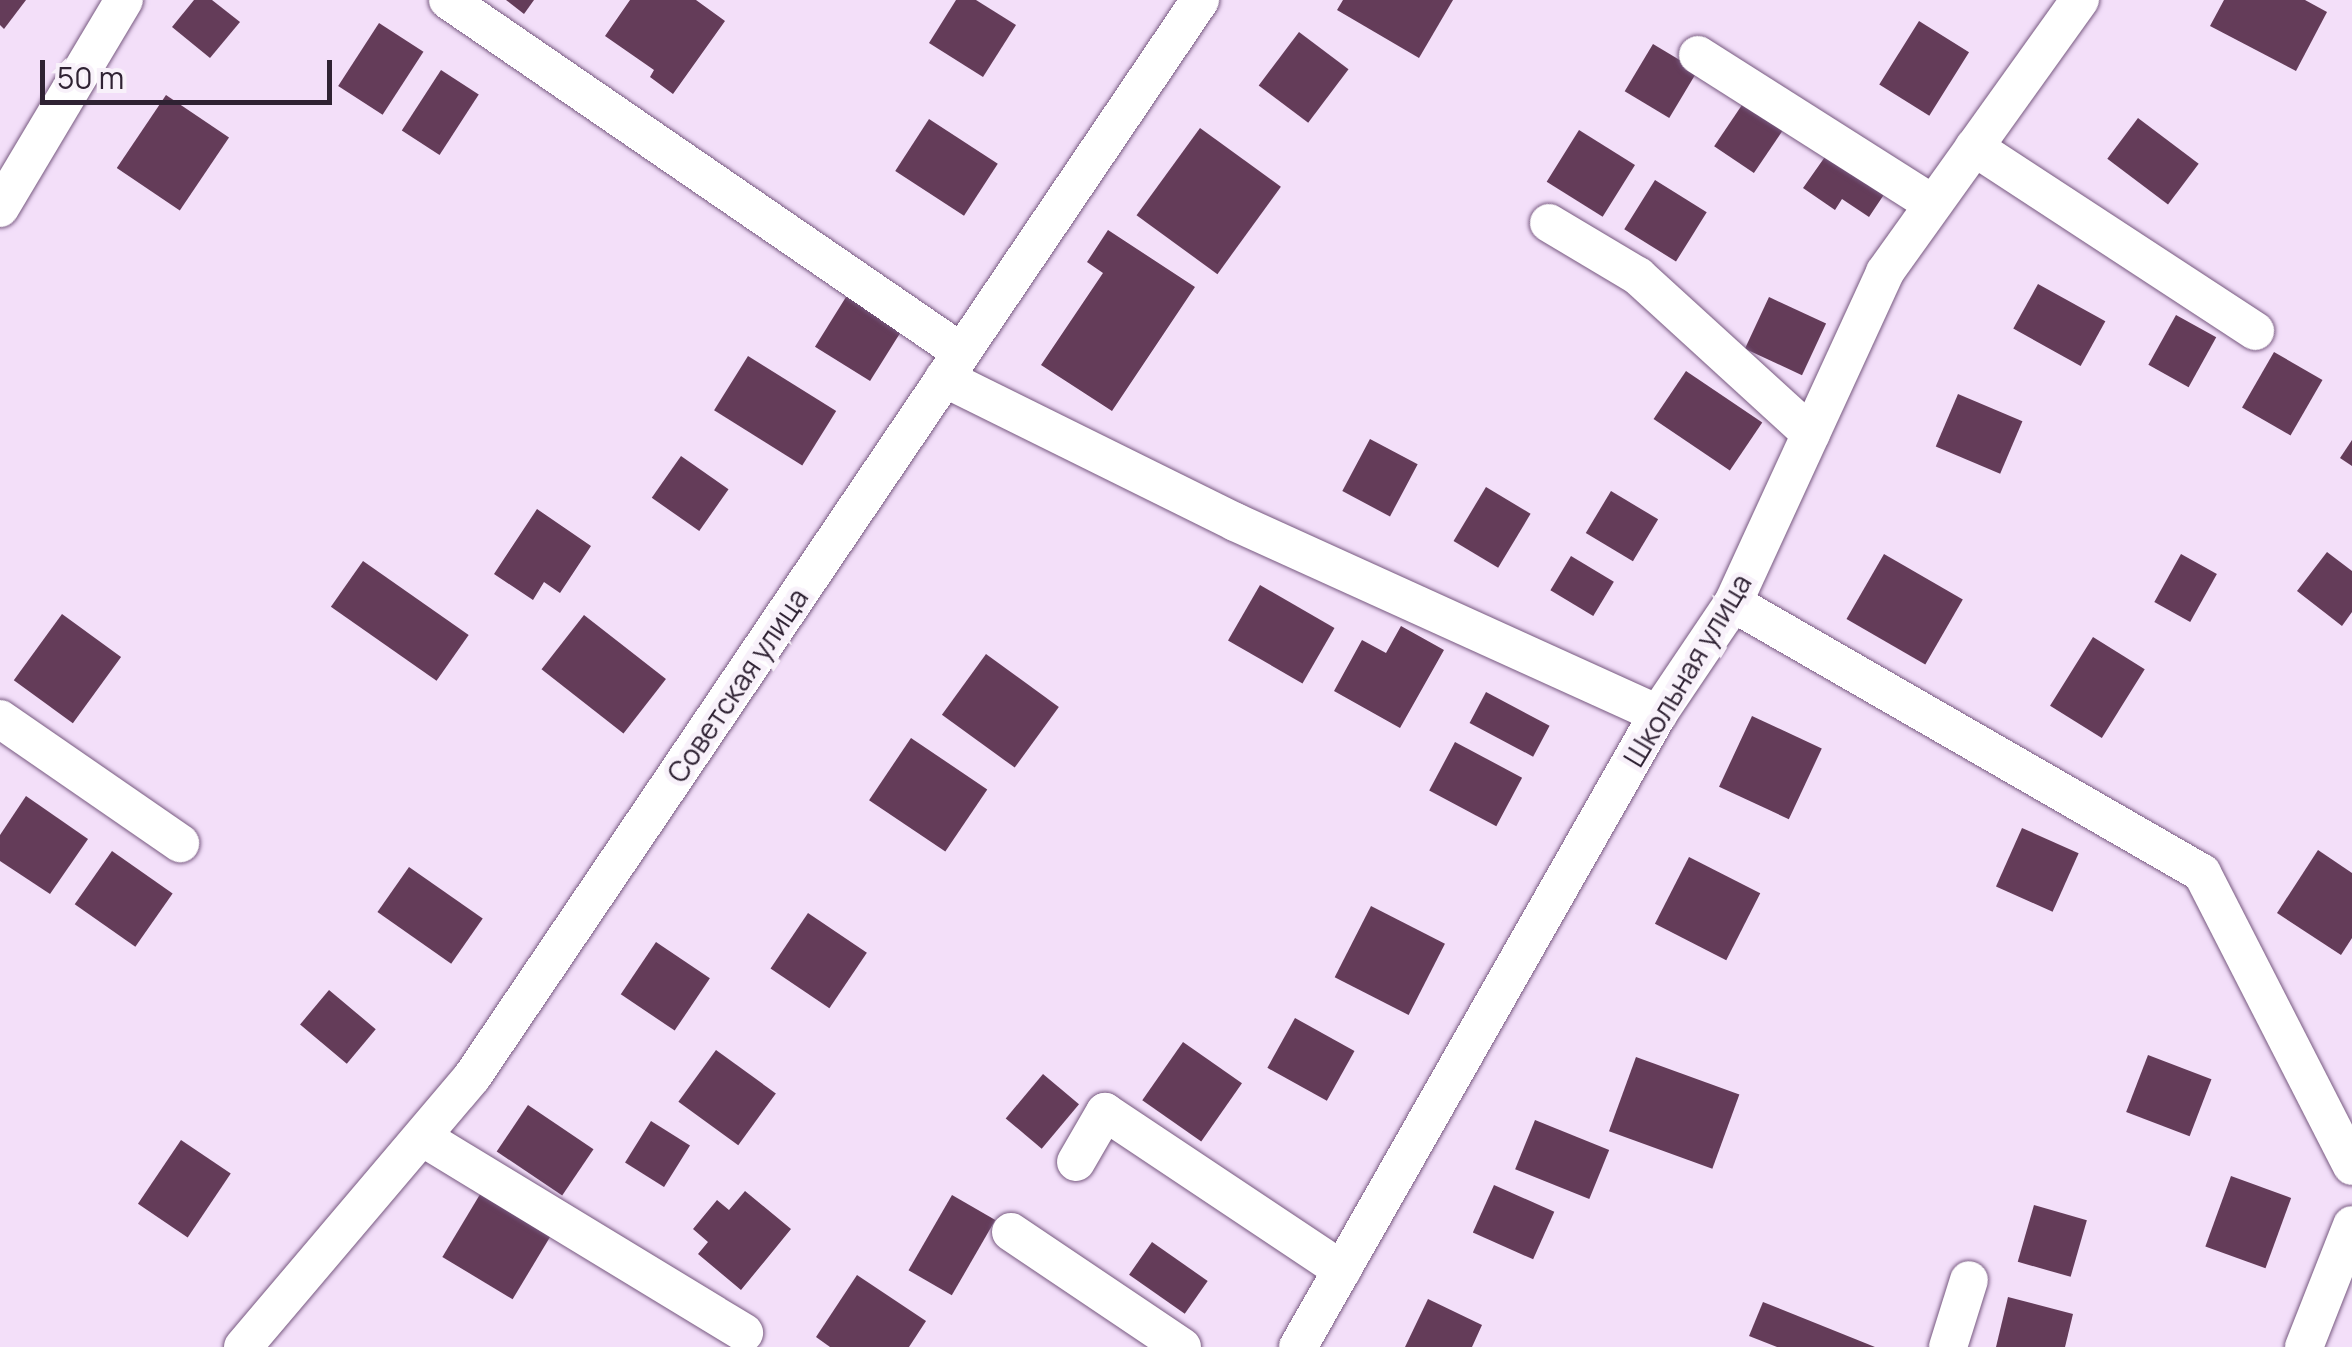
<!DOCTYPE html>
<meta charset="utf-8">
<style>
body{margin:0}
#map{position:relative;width:2352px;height:1347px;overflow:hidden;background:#f3dff9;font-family:Manrope,sans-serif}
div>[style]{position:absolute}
.building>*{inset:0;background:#643c59;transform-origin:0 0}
.roads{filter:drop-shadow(0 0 2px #775980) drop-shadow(0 0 2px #775980)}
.minor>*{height:38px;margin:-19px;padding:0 19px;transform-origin:19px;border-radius:19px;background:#fff}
span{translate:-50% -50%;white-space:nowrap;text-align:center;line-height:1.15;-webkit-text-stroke:10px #f8f1fa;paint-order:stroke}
.street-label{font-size:28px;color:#2f2233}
.scale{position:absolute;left:40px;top:60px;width:292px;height:45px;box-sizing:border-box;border:5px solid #2f2233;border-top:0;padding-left:12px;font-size:30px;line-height:35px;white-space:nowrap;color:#2f2233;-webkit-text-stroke:8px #f8f1fa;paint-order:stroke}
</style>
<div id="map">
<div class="building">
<i style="clip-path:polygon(0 0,26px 0,4px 29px,0 25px)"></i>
<i style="clip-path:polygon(194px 0,212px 0,240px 22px,210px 58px,172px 27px)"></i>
<i style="clip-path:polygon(506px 0,534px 0,524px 14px)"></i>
<i style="clip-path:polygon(630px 0,696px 0,725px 21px,673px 94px,650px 77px,654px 70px,605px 36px)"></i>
<i style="clip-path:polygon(956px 0,976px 0,1016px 25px,983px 77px,929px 43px)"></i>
<i style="clip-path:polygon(1343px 0,1453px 0,1419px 58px,1337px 10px)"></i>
<i style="clip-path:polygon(2224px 0,2305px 0,2327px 12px,2296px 71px,2210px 26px)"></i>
<i style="left:1919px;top:21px;width:59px;height:75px;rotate:32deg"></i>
<i style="left:379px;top:23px;width:53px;height:75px;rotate:33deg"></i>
<i style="left:1299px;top:32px;width:62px;height:67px;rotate:37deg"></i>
<i style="left:1653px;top:44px;width:52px;height:55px;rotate:31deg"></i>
<i style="left:441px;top:70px;width:45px;height:72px;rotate:33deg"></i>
<i style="left:166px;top:95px;width:76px;height:88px;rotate:34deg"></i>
<i style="left:1746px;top:99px;width:48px;height:57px;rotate:34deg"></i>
<i style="left:2138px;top:118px;width:76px;height:51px;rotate:37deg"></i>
<i style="left:929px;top:119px;width:82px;height:62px;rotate:33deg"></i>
<i style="left:1200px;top:128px;width:100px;height:108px;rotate:36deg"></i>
<i style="left:1579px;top:130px;width:66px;height:61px;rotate:32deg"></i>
<i style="clip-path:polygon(1834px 144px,1891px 184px,1869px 217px,1842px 199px,1835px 210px,1803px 188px)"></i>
<i style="left:1655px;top:180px;width:61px;height:58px;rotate:32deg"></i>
<i style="clip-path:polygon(1108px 230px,1195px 287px,1112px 411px,1041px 365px,1103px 273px,1087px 262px)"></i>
<i style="left:2038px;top:284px;width:77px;height:51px;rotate:29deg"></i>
<i style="left:851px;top:289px;width:65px;height:68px;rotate:32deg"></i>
<i style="left:1769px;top:297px;width:63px;height:57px;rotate:25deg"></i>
<i style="left:2176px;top:315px;width:46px;height:57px;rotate:29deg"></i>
<i style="left:2274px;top:352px;width:56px;height:64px;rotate:30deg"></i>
<i style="left:748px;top:356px;width:104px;height:64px;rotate:32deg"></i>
<i style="left:1686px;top:371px;width:92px;height:58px;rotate:34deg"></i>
<i style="left:1958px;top:394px;width:70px;height:57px;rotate:23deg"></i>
<i style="left:1370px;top:439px;width:54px;height:59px;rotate:28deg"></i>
<i style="clip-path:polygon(2352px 440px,2352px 466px,2340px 458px)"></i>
<i style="left:681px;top:456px;width:58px;height:51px;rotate:35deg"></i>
<i style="left:1486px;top:487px;width:52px;height:63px;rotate:31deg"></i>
<i style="left:1611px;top:491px;width:55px;height:49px;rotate:31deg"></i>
<i style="clip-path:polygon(537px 509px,591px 546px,560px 593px,544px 582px,533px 600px,494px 574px)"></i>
<i style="clip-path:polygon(2327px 552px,2352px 571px,2352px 612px,2342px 626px,2297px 591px)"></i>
<i style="left:1884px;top:554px;width:91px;height:75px;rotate:30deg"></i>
<i style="left:2181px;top:554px;width:41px;height:55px;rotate:29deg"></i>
<i style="left:1571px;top:556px;width:50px;height:40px;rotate:31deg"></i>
<i style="left:363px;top:561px;width:129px;height:56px;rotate:35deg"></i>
<i style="left:1260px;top:585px;width:86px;height:64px;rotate:30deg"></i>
<i style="left:62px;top:614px;width:73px;height:82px;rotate:36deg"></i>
<i style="left:584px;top:615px;width:104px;height:69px;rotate:38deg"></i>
<i style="clip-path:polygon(1401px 626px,1444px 650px,1400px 728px,1334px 691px,1362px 640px,1386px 653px)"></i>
<i style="left:2093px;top:637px;width:61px;height:81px;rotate:32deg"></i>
<i style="left:986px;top:654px;width:90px;height:75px;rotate:36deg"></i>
<i style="left:1486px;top:692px;width:72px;height:35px;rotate:28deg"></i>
<i style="left:1752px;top:716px;width:77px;height:78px;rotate:25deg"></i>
<i style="left:911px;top:738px;width:92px;height:75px;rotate:34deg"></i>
<i style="left:1455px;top:742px;width:76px;height:55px;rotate:28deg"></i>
<i style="clip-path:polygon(26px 796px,88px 839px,50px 894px,0 861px,0 835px)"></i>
<i style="left:2022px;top:828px;width:62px;height:64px;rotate:24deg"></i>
<i style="clip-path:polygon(2318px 850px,2352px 873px,2352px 938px,2341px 955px,2277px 913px)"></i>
<i style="left:112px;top:851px;width:74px;height:65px;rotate:35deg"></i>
<i style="left:1689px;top:857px;width:80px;height:75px;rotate:27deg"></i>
<i style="left:409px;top:867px;width:90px;height:55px;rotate:35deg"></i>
<i style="left:1371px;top:906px;width:83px;height:80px;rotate:27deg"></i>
<i style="left:808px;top:913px;width:71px;height:67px;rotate:34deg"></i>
<i style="left:656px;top:942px;width:65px;height:63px;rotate:34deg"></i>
<i style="left:329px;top:990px;width:61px;height:45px;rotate:40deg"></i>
<i style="left:1295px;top:1018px;width:68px;height:57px;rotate:29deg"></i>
<i style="left:1183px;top:1042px;width:72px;height:71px;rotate:35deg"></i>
<i style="left:716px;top:1050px;width:74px;height:64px;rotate:36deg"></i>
<i style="left:2148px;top:1055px;width:68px;height:61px;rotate:21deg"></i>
<i style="left:1636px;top:1057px;width:110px;height:79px;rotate:20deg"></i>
<i style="left:1043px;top:1074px;width:47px;height:58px;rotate:40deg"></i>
<i style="left:528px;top:1105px;width:79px;height:56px;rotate:34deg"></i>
<i style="left:1535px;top:1120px;width:80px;height:53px;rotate:22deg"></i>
<i style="left:651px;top:1121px;width:46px;height:49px;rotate:32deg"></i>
<i style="left:181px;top:1140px;width:60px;height:77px;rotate:34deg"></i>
<i style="left:2231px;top:1176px;width:64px;height:75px;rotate:20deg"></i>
<i style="left:1494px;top:1185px;width:66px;height:52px;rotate:24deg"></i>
<i style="left:482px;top:1191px;width:82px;height:77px;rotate:31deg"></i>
<i style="clip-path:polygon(745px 1191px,791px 1229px,741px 1290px,698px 1254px,708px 1242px,693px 1229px,717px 1200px,729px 1210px)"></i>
<i style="left:952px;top:1195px;width:50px;height:87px;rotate:30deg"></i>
<i style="left:2034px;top:1205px;width:55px;height:59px;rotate:16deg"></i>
<i style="left:1152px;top:1242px;width:68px;height:40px;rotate:35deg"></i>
<i style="clip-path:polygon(857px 1275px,926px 1321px,909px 1347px,830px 1347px,816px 1337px)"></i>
<i style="clip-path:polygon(2008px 1297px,2073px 1314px,2065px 1347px,1996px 1347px)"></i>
<i style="clip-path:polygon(1428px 1299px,1482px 1325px,1472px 1347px,1405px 1347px)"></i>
<i style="clip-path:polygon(1763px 1302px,1875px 1347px,1777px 1347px,1749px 1336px)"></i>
</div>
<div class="roads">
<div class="minor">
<i style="left:448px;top:0;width:622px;rotate:34.46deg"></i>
<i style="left:1698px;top:55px;width:278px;rotate:32.4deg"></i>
<i style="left:1974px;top:147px;width:336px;rotate:33.2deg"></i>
<i style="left:0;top:208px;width:242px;rotate:-59.2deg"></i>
<i style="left:1549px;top:223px;width:104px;rotate:30.8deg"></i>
<i style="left:1638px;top:276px;width:234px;rotate:42.4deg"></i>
<i style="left:944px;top:378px;width:325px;rotate:26.3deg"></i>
<i style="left:1235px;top:522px;width:465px;rotate:24.4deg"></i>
<i style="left:1733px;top:603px;width:541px;rotate:29.93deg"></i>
<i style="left:2202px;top:873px;width:329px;rotate:62.9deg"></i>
<i style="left:0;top:719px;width:219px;rotate:34.6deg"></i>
<i style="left:422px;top:1137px;width:377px;rotate:31.3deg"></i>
<i style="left:1076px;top:1162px;width:58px;rotate:-59.9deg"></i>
<i style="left:1105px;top:1112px;width:285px;rotate:33.7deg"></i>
<i style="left:1011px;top:1232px;width:206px;rotate:33.9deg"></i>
<i style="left:243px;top:1347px;width:354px;rotate:-49.7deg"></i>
<i style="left:472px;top:1077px;width:1300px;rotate:-55.94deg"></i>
<i style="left:1298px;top:1347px;width:728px;rotate:-60.37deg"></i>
<i style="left:1658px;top:714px;width:134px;rotate:-56deg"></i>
<i style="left:1733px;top:603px;width:364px;rotate:-65.3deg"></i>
<i style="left:1885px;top:272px;width:335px;rotate:-54.4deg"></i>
<i style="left:1948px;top:1347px;width:70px;rotate:-72.6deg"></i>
<i style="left:2304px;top:1347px;width:131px;rotate:-68.5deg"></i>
</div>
</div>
<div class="street-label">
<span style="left:1687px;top:670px;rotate:-59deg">Школьная улица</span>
<span style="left:737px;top:685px;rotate:-56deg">Советская улица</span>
</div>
<div class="scale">50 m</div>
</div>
